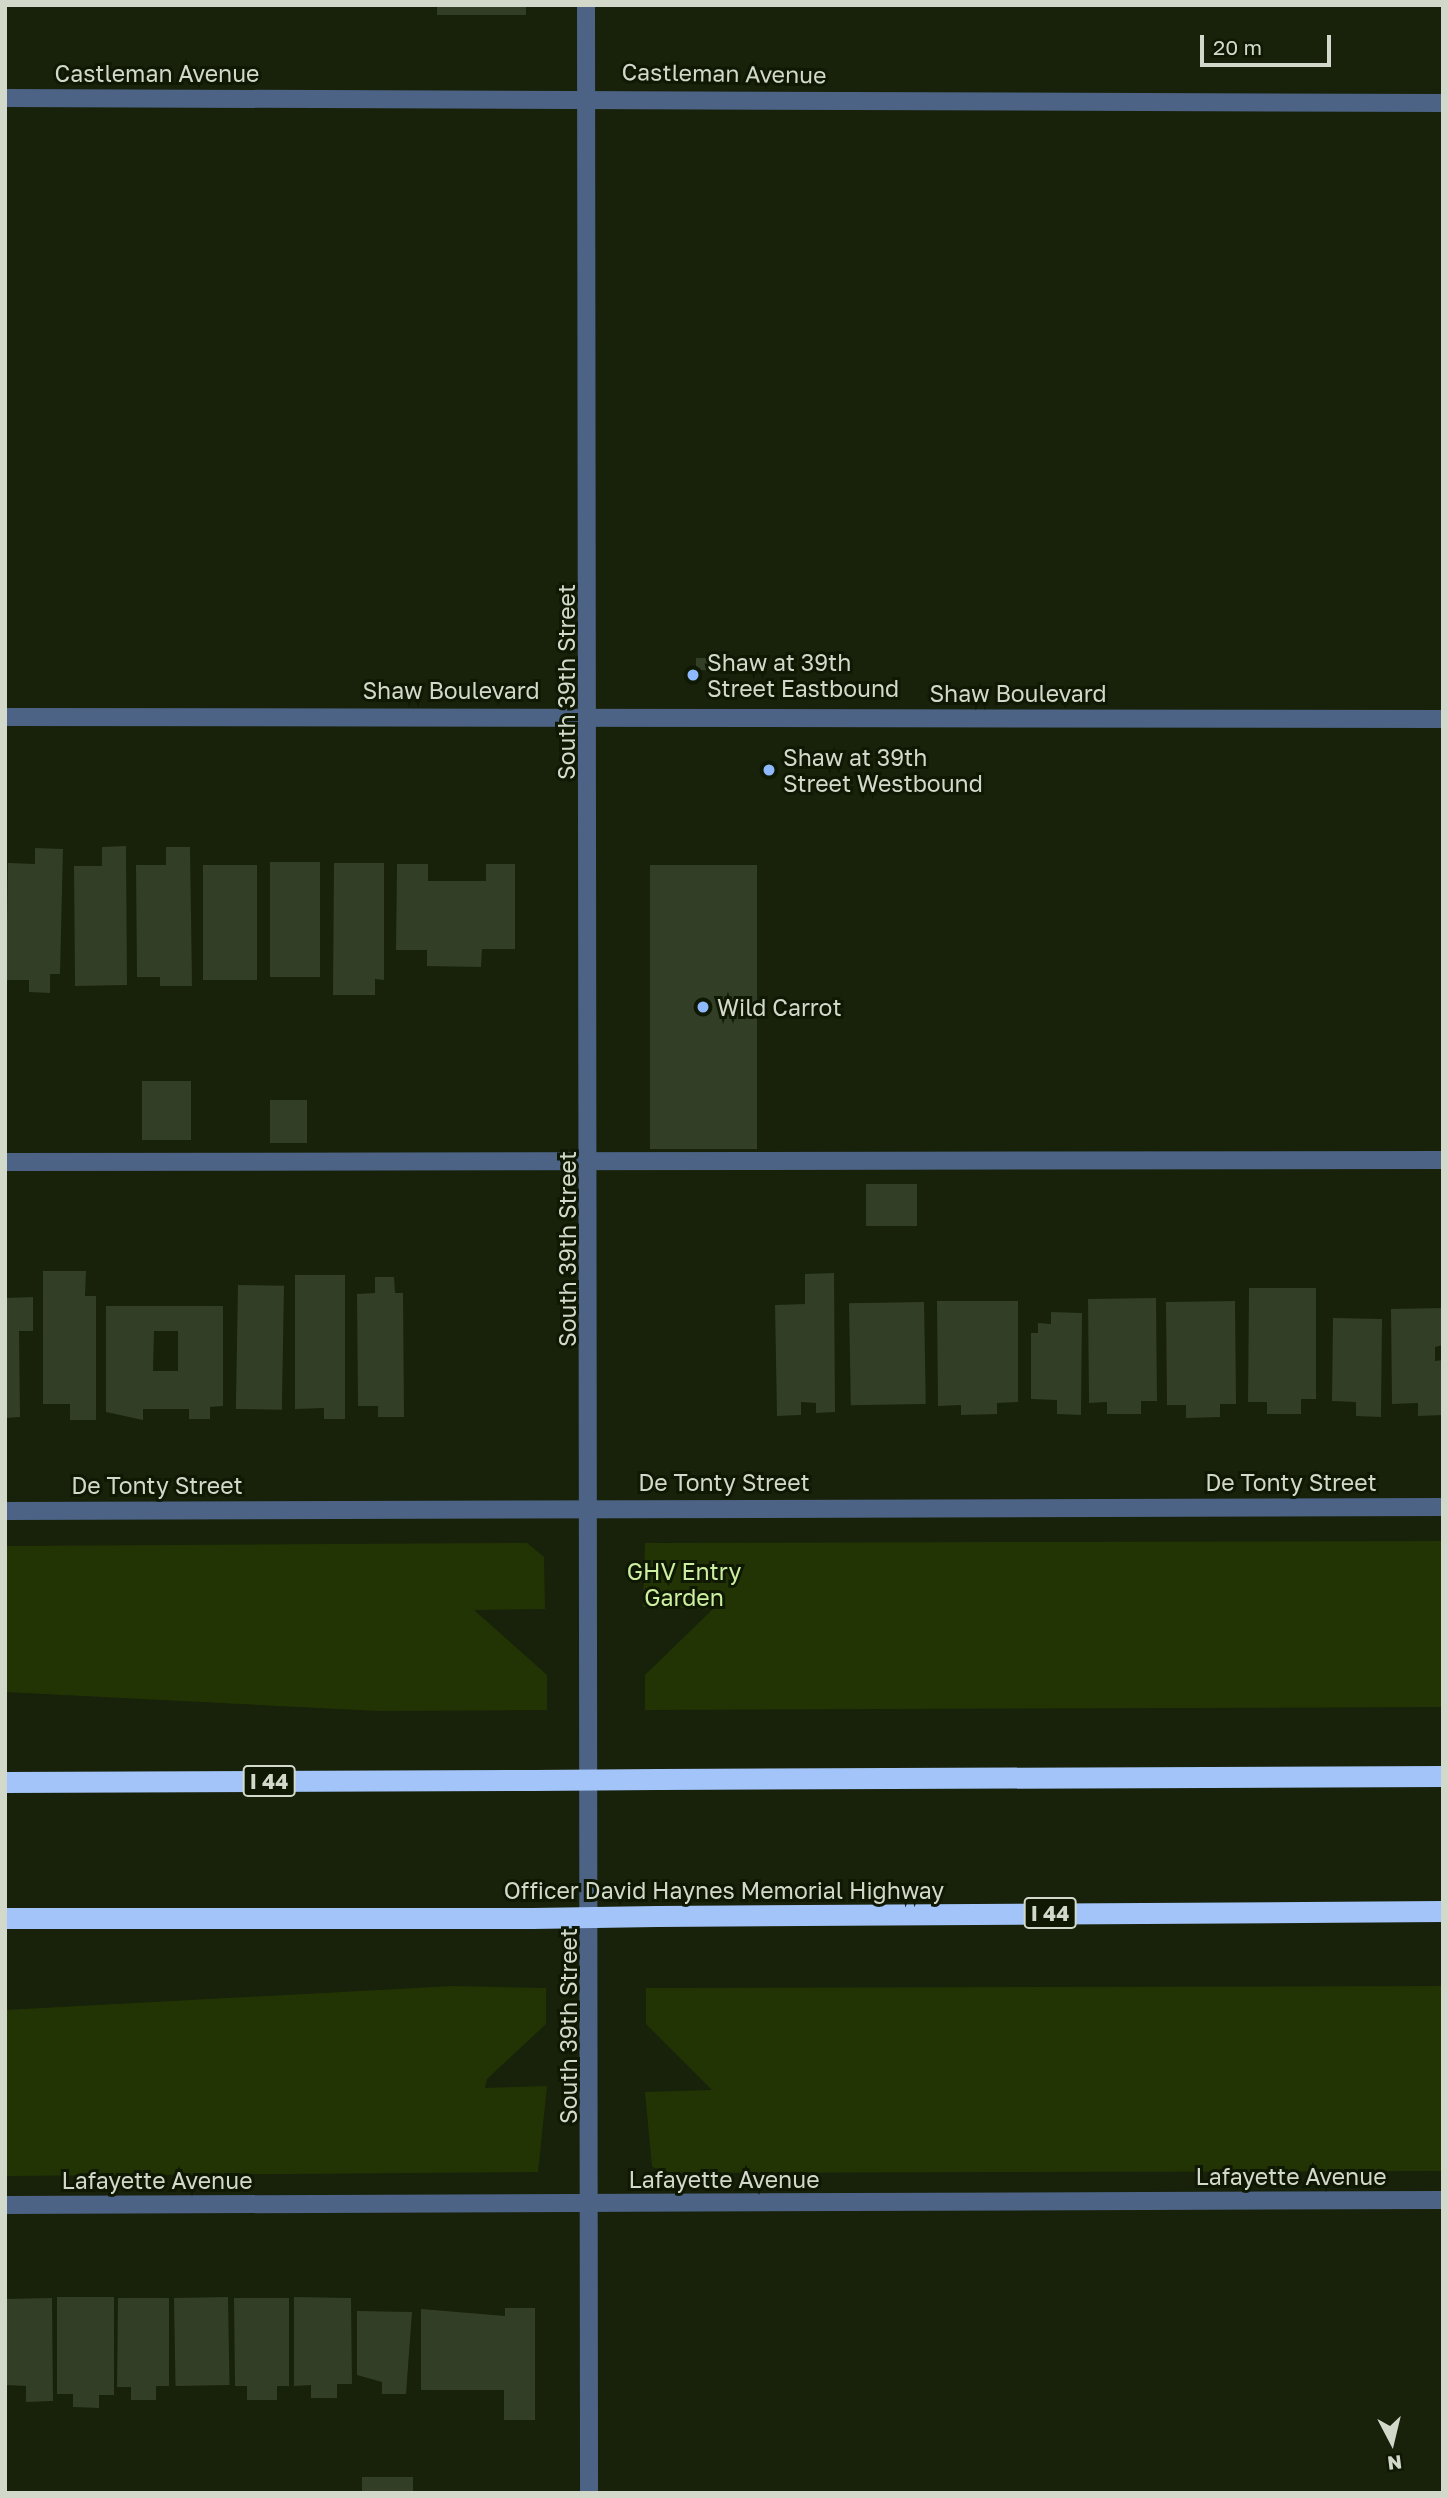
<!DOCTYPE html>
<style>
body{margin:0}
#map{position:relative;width:1448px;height:2498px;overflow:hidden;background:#18210a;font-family:"Golos Text",sans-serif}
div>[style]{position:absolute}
.green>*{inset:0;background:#233404}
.building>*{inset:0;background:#333e26;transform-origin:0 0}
.minor>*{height:18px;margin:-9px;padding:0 9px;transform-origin:9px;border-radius:9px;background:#4c6385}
.highway>*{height:21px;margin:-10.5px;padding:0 10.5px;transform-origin:10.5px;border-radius:10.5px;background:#a2c4f8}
.highway-bridge>*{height:21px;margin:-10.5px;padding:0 10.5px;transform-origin:10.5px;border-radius:10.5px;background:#a2c4f8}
.dots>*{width:19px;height:19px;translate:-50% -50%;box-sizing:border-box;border:4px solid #0f1803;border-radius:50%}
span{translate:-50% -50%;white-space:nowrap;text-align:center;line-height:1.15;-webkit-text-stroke:6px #0f1803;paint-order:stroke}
.shield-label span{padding:2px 5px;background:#0f1803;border:2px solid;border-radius:5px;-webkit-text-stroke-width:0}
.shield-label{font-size:21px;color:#d2d9ca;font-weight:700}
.street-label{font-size:23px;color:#d2d9ca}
.poi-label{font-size:23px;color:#d2d9ca}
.left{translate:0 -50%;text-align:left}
.park-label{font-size:23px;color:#cdefa0}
.frame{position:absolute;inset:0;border:7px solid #d2d9ca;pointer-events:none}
.north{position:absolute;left:1357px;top:2407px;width:70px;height:70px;-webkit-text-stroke:5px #0f1803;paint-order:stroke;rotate:173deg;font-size:19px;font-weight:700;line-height:28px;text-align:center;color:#d2d9ca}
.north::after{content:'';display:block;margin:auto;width:24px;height:32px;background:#d2d9ca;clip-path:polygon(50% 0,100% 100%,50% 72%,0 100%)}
.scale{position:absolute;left:1200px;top:35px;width:131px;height:32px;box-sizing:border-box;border:4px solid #d2d9ca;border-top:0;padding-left:9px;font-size:21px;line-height:24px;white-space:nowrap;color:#d2d9ca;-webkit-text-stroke:5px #0f1803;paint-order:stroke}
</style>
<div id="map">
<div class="green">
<i style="clip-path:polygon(1443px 1541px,1443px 1707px,645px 1710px,645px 1675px,713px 1609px,643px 1607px,645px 1543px)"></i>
<i style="clip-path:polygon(527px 1543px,544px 1557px,545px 1609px,474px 1610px,547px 1675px,547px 1710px,379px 1711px,5px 1692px,5px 1546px)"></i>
<i style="clip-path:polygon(453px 1986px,546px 1988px,546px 2024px,487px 2079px,485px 2088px,547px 2086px,538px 2172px,5px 2176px,5px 2010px)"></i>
<i style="clip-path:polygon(1443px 1986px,1443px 2171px,672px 2173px,652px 2167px,645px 2092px,712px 2090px,646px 2024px,646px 1988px)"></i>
</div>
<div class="building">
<i style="left:437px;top:5px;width:89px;height:10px"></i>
<i style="left:716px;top:658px;width:12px;height:20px;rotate:90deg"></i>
<i style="clip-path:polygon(126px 846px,127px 985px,75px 986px,74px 866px,102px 866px,102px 847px)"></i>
<i style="clip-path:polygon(166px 847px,190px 847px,192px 986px,160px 986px,160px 977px,137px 977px,136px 865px,166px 865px)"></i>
<i style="clip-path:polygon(35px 848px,63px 849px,60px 974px,50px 974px,50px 993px,29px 992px,29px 980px,6px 980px,8px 863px,35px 864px)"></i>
<i style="left:320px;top:862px;width:115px;height:50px;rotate:90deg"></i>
<i style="clip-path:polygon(334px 863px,384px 863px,384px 980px,375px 979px,375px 995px,333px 995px)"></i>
<i style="clip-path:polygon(397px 864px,428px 864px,428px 881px,486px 881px,486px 864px,515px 864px,515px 949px,482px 949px,481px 967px,427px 966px,427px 950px,396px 950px)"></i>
<i style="left:203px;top:865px;width:54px;height:115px"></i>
<i style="left:650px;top:865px;width:107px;height:284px"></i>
<i style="left:191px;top:1081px;width:59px;height:49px;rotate:90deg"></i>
<i style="left:270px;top:1100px;width:37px;height:43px"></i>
<i style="left:866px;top:1184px;width:51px;height:42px"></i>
<i style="clip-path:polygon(43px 1271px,86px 1271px,85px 1296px,96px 1296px,96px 1420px,70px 1420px,70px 1404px,43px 1404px)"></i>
<i style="clip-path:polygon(834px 1273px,835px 1412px,816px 1413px,816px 1403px,801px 1402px,801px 1415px,777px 1416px,775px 1305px,805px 1304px,805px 1274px)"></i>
<i style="clip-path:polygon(295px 1275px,345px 1275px,345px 1419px,324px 1419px,324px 1408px,295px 1409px)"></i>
<i style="clip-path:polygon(375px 1277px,394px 1277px,395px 1293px,403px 1293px,404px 1417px,378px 1417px,378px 1406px,358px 1406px,357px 1294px,375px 1293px)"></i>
<i style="left:238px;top:1285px;width:46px;height:124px;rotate:1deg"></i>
<i style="clip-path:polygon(1249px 1288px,1316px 1288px,1316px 1399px,1301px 1399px,1301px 1414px,1267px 1414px,1267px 1402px,1248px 1402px)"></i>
<i style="clip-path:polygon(33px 1297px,33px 1331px,19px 1331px,20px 1417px,5px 1418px,5px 1298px)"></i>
<i style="clip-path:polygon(1156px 1298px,1157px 1401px,1141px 1401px,1141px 1414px,1107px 1414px,1107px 1402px,1089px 1403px,1088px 1299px)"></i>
<i style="clip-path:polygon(937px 1301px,1018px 1301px,1018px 1402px,997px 1403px,997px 1414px,961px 1415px,961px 1405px,938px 1406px)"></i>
<i style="clip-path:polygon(1235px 1301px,1236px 1404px,1220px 1404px,1220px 1417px,1186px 1418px,1186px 1405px,1167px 1405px,1166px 1302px)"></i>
<i style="left:924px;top:1302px;width:102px;height:75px;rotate:89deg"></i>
<i style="clip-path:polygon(evenodd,106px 1306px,223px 1306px,223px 1406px,210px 1407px,210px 1419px,189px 1419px,189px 1409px,143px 1409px,143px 1420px,106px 1412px,106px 1306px,154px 1331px,178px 1331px,178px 1371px,153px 1371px,154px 1331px)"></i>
<i style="clip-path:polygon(1443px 1308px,1443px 1345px,1435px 1347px,1435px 1361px,1443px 1360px,1443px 1415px,1418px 1416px,1418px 1403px,1392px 1404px,1391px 1309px)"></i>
<i style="clip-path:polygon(1051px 1312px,1082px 1313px,1081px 1415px,1057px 1414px,1057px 1400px,1031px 1399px,1031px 1333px,1038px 1333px,1038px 1323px,1051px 1324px)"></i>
<i style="clip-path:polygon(1333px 1318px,1382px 1319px,1381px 1417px,1356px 1416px,1356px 1402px,1332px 1401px)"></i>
<i style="clip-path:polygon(57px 2297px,114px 2297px,114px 2395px,99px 2395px,99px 2408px,73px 2407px,73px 2394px,57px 2394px)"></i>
<i style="left:228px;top:2297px;width:88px;height:54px;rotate:89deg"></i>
<i style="clip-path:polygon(294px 2297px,351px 2298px,352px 2384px,337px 2384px,337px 2398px,311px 2398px,311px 2385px,294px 2386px)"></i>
<i style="clip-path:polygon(52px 2298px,53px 2401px,26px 2402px,26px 2386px,5px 2385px,5px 2299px)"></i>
<i style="clip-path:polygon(118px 2298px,169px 2298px,169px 2386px,156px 2386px,156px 2400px,131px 2400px,131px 2387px,117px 2387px)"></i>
<i style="clip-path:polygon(234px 2298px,289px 2298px,289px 2386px,277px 2386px,277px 2400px,247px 2400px,247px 2386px,235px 2386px)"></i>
<i style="clip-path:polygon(505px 2308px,535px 2308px,535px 2420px,504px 2420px,504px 2390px,421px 2390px,421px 2309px,505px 2316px)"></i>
<i style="clip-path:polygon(357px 2311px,412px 2312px,406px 2394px,382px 2394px,382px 2382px,357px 2375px)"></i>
<i style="left:413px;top:2477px;width:16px;height:51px;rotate:90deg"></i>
</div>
<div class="minor">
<i style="left:586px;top:5px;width:2488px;rotate:89.93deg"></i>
<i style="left:5px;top:98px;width:1438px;rotate:0.2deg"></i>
<i style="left:5px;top:717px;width:1438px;rotate:0.08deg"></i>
<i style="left:5px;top:1162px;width:1438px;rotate:-0.08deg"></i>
<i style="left:5px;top:1511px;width:1438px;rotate:-0.16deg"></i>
<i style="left:5px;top:2205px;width:1438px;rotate:-0.2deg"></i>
</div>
<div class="highway">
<i style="left:658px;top:1779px;width:785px;rotate:-0.22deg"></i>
<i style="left:5px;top:1782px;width:528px;rotate:-0.22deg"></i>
<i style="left:657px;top:1916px;width:786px;rotate:-0.36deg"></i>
<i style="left:5px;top:1918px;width:527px"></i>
</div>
<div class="highway-bridge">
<i style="left:533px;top:1780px;width:125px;rotate:-0.5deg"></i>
<i style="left:532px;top:1918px;width:125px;rotate:-0.9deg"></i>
</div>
<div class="dots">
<i style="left:693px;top:675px;background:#8eb9fc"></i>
<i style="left:769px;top:770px;background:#8eb9fc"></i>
<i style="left:703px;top:1007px;background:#8eb9fc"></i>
</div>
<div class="shield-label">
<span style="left:269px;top:1781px">I 44</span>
<span style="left:1050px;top:1913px">I 44</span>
</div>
<div class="street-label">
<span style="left:157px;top:73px">Castleman Avenue</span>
<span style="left:724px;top:73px;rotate:1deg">Castleman Avenue</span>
<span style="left:566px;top:682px;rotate:-90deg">South 39th Street</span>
<span style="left:451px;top:690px">Shaw Boulevard</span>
<span style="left:1018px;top:693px">Shaw Boulevard</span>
<span style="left:567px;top:1249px;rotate:-90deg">South 39th Street</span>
<span style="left:724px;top:1482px">De Tonty Street</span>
<span style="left:1291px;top:1482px">De Tonty Street</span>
<span style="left:157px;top:1485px">De Tonty Street</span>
<span style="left:724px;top:1890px">Officer David Haynes Memorial Highway</span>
<span style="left:568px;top:2026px;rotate:-90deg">South 39th Street</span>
<span style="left:1291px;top:2176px">Lafayette Avenue</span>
<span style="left:724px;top:2179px">Lafayette Avenue</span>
<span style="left:157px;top:2180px">Lafayette Avenue</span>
</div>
<div class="poi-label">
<span class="left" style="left:707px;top:675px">Shaw at 39th<br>Street Eastbound</span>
<span class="left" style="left:783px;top:770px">Shaw at 39th<br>Street Westbound</span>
<span class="left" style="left:717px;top:1007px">Wild Carrot</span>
</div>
<div class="park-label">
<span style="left:684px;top:1584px">GHV Entry<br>Garden</span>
</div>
<div class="frame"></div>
<div class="north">N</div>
<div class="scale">20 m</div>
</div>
